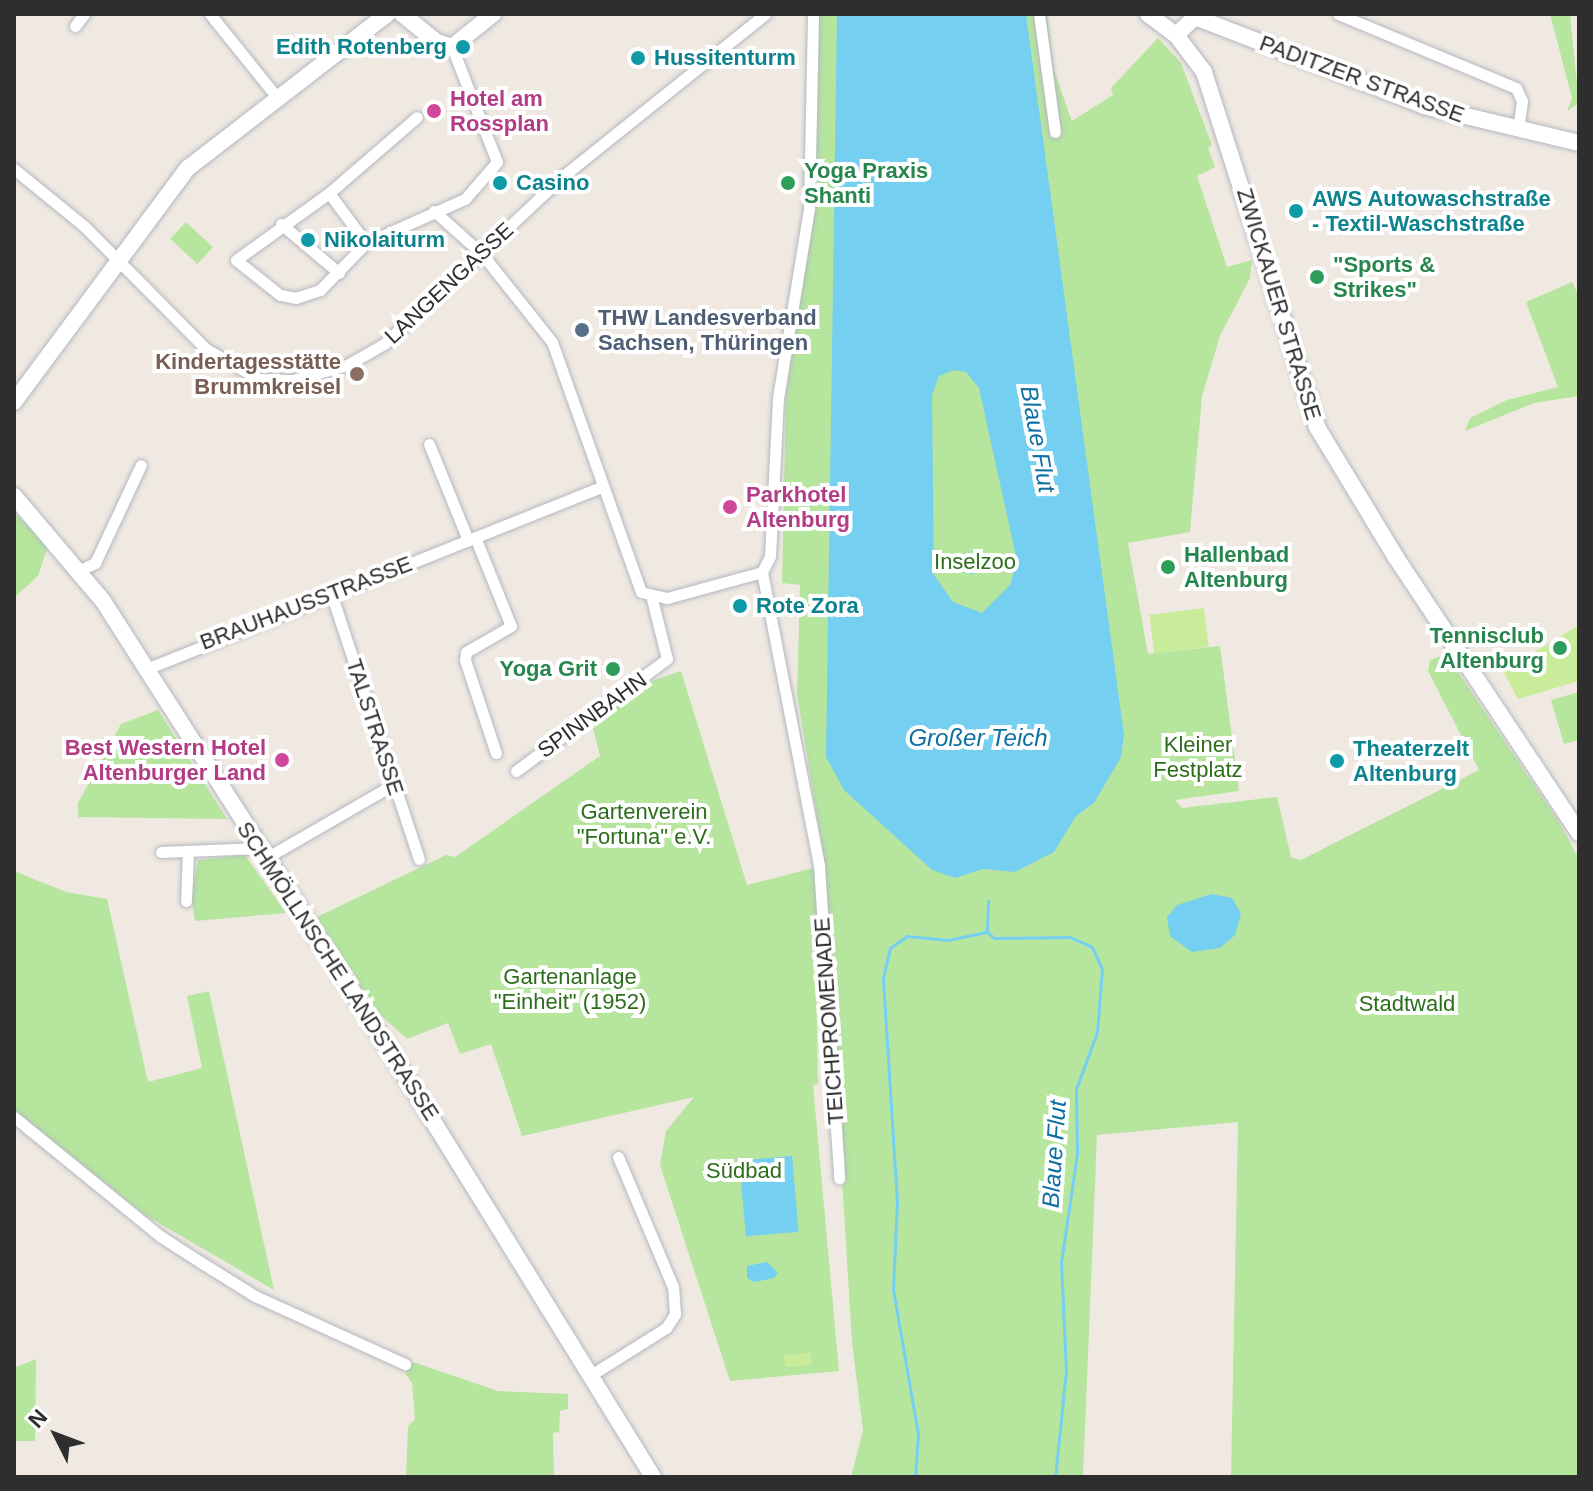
<!DOCTYPE html>
<meta charset="utf-8">
<style>
body{margin:0}
#map{position:relative;width:1593px;height:1491px;overflow:hidden;background:#efe9e1;font-family:Arial,sans-serif}
div>[style]{position:absolute}
.green>*{inset:0;background:#b6e59e;transform-origin:0 0}
.pitch>*{inset:0;background:#c9ec9a;transform-origin:0 0}
.water>*{inset:0;background:#75cff0;transform-origin:0 0}
.round{border-radius:50%}
.stream>*{height:3px;margin:-1.5px;padding:0 1.5px;transform-origin:1.5px;border-radius:1.5px;background:#75cff0}
.roads{filter:drop-shadow(0 0 2px #b4b7c1) drop-shadow(0 0 2px #b4b7c1)}
.street>*{height:11px;margin:-5.5px;padding:0 5.5px;transform-origin:5.5px;border-radius:5.5px;background:#fff}
.secondary>*{height:16px;margin:-8px;padding:0 8px;transform-origin:8px;border-radius:8px;background:#fff}
.dots>*{width:22px;height:22px;translate:-50% -50%;box-sizing:border-box;border:4px solid #fff;border-radius:50%}
span{translate:-50% -50%;white-space:nowrap;text-align:center;line-height:1.15;-webkit-text-stroke:8px #fff;paint-order:stroke}
.culture-label{font-size:22px;color:#0d838f;font-weight:700}
.right{translate:-100% -50%;text-align:right}
.left{translate:0 -50%;text-align:left}
.street-label{font-size:22px;color:#2e2e2e}
.hotel-label{font-size:22px;color:#b23c85;font-weight:700}
.leisure-label{font-size:22px;color:#27864d;font-weight:700}
.service-label{font-size:22px;color:#4e5e75;font-weight:700}
.education-label{font-size:22px;color:#785e54;font-weight:700}
.park-label{font-size:22px;color:#2c6e1b}
.water-label{font-size:24px;color:#0d6fa3;font-style:italic}
.frame{position:absolute;inset:0;border:16px solid #2e2e2e;pointer-events:none}
.north{position:absolute;left:16px;top:1395px;width:80px;height:80px;-webkit-text-stroke:6px #fff;paint-order:stroke;rotate:312deg;font-size:22px;font-weight:700;line-height:32px;text-align:center;color:#2e2e2e}
.north::after{content:'';display:block;margin:auto;width:28px;height:36px;background:#2e2e2e;clip-path:polygon(50% 0,100% 100%,50% 72%,0 100%)}
</style>
<div id="map">
<div class="green">
<i style="clip-path:polygon(817px 14px,1047px 14px,1054px 71px,1072px 121px,1113px 95px,1111px 88px,1158px 38px,1181px 63px,1212px 145px,1208px 148px,1215px 167px,1197px 176px,1227px 267px,1252px 260px,1250px 278px,1220px 336px,1202px 396px,1190px 532px,1128px 543px,1148px 654px,1220px 646px,1239px 791px,1175px 800px,1182px 808px,1277px 797px,1291px 857px,1301px 860px,1479px 770px,1428px 671px,1430px 660px,1441px 656px,1450px 660px,1559px 822px,1579px 859px,1579px 1477px,1231px 1477px,1238px 1122px,1097px 1135px,1083px 1477px,851px 1477px,863px 1431px,852px 1342px,829px 966px,816px 967px,818px 1084px,813px 1085px,839px 1371px,730px 1381px,660px 1165px,666px 1131px,694px 1097px,522px 1136px,491px 1044px,460px 1054px,448px 1023px,407px 1039px,376px 1011px,317px 917px,446px 855px,455px 857px,600px 756px,592px 725px,649px 682px,681px 671px,747px 885px,825px 865px,797px 694px,800px 585px,782px 583px,786px 397px,815px 197px)"></i>
<i style="clip-path:polygon(1550px 14px,1570px 14px,1579px 103px,1567px 111px,1572px 98px)"></i>
<i style="left:186px;top:222px;width:37px;height:23px;rotate:43deg"></i>
<i style="clip-path:polygon(1572px 282px,1579px 296px,1579px 396px,1534px 403px,1465px 431px,1470px 418px,1507px 400px,1558px 387px,1526px 302px)"></i>
<i style="clip-path:polygon(14px 513px,48px 546px,38px 576px,14px 598px)"></i>
<i style="clip-path:polygon(1579px 692px,1579px 740px,1564px 744px,1551px 700px)"></i>
<i style="clip-path:polygon(158px 710px,227px 819px,78px 817px,78px 803px,121px 724px)"></i>
<i style="clip-path:polygon(245px 855px,286px 913px,195px 921px,191px 896px,198px 860px)"></i>
<i style="clip-path:polygon(14px 871px,66px 892px,107px 899px,148px 1082px,202px 1068px,187px 996px,209px 991px,274px 1290px,145px 1215px,14px 1110px)"></i>
<i style="clip-path:polygon(36px 1359px,35px 1441px,14px 1441px,14px 1368px)"></i>
<i style="clip-path:polygon(413px 1362px,498px 1391px,568px 1394px,568px 1409px,560px 1411px,559px 1432px,553px 1433px,554px 1477px,406px 1477px,408px 1426px,415px 1419px,412px 1383px,405px 1373px)"></i>
</div>
<div class="pitch">
<i style="left:1204px;top:608px;width:39px;height:55px;rotate:83deg"></i>
<i style="clip-path:polygon(1579px 625px,1579px 681px,1518px 699px,1503px 671px)"></i>
<i style="left:811px;top:1353px;width:12px;height:27px;rotate:85deg"></i>
</div>
<div class="water">
<i style="clip-path:polygon(evenodd,837px 14px,1026px 14px,1124px 735px,1121px 757px,1094px 803px,1076px 816px,1054px 852px,1015px 872px,983px 869px,955px 878px,932px 870px,844px 790px,826px 757px,837px 14px,954px 370px,966px 372px,979px 388px,1017px 561px,1010px 585px,982px 613px,953px 602px,934px 575px,932px 395px,939px 376px,954px 370px)"></i>
<i class="round" style="left:963px;top:556px;width:18px;height:18px"></i>
<i style="clip-path:polygon(1212px 894px,1232px 898px,1241px 914px,1235px 935px,1220px 948px,1192px 952px,1170px 936px,1167px 917px,1177px 905px)"></i>
<i style="left:792px;top:1156px;width:76px;height:53px;rotate:85deg"></i>
<i style="clip-path:polygon(767px 1262px,778px 1273px,774px 1278px,754px 1282px,747px 1278px,747px 1266px)"></i>
</div>
<div class="stream">
<i style="left:987px;top:932px;width:9px;rotate:41deg"></i>
<i style="left:994px;top:938px;width:76px;rotate:-0.8deg"></i>
<i style="left:1070px;top:937px;width:24px;rotate:24deg"></i>
<i style="left:1092px;top:947px;width:24px;rotate:66deg"></i>
<i style="left:1102px;top:969px;width:63px;rotate:94.5deg"></i>
<i style="left:1097px;top:1032px;width:61px;rotate:110.2deg"></i>
<i style="left:1076px;top:1089px;width:65px;rotate:89.1deg"></i>
<i style="left:1077px;top:1154px;width:109px;rotate:98.4deg"></i>
<i style="left:1061px;top:1262px;width:109px;rotate:87.4deg"></i>
<i style="left:1066px;top:1371px;width:107px;rotate:95.9deg"></i>
<i style="left:915px;top:1477px;width:43px;rotate:-86deg"></i>
<i style="left:918px;top:1434px;width:147px;rotate:-99.8deg"></i>
<i style="left:893px;top:1289px;width:87px;rotate:-87.4deg"></i>
<i style="left:897px;top:1202px;width:224px;rotate:-93.6deg"></i>
<i style="left:883px;top:978px;width:31px;rotate:-77deg"></i>
<i style="left:890px;top:948px;width:21px;rotate:-35deg"></i>
<i style="left:907px;top:936px;width:41px;rotate:5.6deg"></i>
<i style="left:948px;top:940px;width:40px;rotate:-12deg"></i>
<i style="left:987px;top:932px;width:31px;rotate:-88deg"></i>
</div>
<div class="roads">
<div class="street">
<i style="left:210px;top:14px;width:105px;rotate:51.2deg"></i>
<i style="left:1039px;top:14px;width:119px;rotate:82.3deg"></i>
<i style="left:1338px;top:14px;width:193px;rotate:22.6deg"></i>
<i style="left:1516px;top:88px;width:14px;rotate:65deg"></i>
<i style="left:1522px;top:101px;width:28px;rotate:98deg"></i>
<i style="left:75px;top:26px;width:15px;rotate:-53deg"></i>
<i style="left:14px;top:169px;width:90px;rotate:39.2deg"></i>
<i style="left:84px;top:226px;width:173px;rotate:45.2deg"></i>
<i style="left:206px;top:349px;width:61px;rotate:29.5deg"></i>
<i style="left:259px;top:379px;width:34px;rotate:2deg"></i>
<i style="left:293px;top:380px;width:56px;rotate:-15.5deg"></i>
<i style="left:347px;top:365px;width:43px;rotate:-29.6deg"></i>
<i style="left:384px;top:344px;width:245px;rotate:-43.2deg"></i>
<i style="left:563px;top:176px;width:259px;rotate:-38.7deg"></i>
<i style="left:329px;top:193px;width:62px;rotate:53.5deg"></i>
<i style="left:366px;top:243px;width:66px;rotate:134.4deg"></i>
<i style="left:320px;top:290px;width:25px;rotate:162deg"></i>
<i style="left:296px;top:298px;width:16px;rotate:-169deg"></i>
<i style="left:280px;top:295px;width:56px;rotate:-141.5deg"></i>
<i style="left:236px;top:260px;width:115px;rotate:-35.8deg"></i>
<i style="left:329px;top:193px;width:116px;rotate:-40.8deg"></i>
<i style="left:434px;top:211px;width:64px;rotate:41.9deg"></i>
<i style="left:482px;top:254px;width:112px;rotate:51.5deg"></i>
<i style="left:552px;top:342px;width:265px;rotate:70.4deg"></i>
<i style="left:641px;top:592px;width:27px;rotate:13deg"></i>
<i style="left:667px;top:598px;width:98px;rotate:-15.3deg"></i>
<i style="left:281px;top:224px;width:76px;rotate:40.2deg"></i>
<i style="left:366px;top:243px;width:108px;rotate:-24deg"></i>
<i style="left:465px;top:199px;width:49px;rotate:-49.1deg"></i>
<i style="left:497px;top:162px;width:123px;rotate:-111.4deg"></i>
<i style="left:429px;top:444px;width:104px;rotate:67.9deg"></i>
<i style="left:475px;top:537px;width:96px;rotate:68deg"></i>
<i style="left:511px;top:626px;width:52px;rotate:150deg"></i>
<i style="left:466px;top:652px;width:8px;rotate:97deg"></i>
<i style="left:465px;top:660px;width:98px;rotate:71.6deg"></i>
<i style="left:80px;top:570px;width:17px;rotate:-25deg"></i>
<i style="left:95px;top:563px;width:108px;rotate:-64.9deg"></i>
<i style="left:762px;top:572px;width:298px;rotate:79deg"></i>
<i style="left:819px;top:865px;width:314px;rotate:86.3deg"></i>
<i style="left:762px;top:572px;width:18px;rotate:-63deg"></i>
<i style="left:770px;top:556px;width:158px;rotate:-87.1deg"></i>
<i style="left:778px;top:398px;width:193px;rotate:-80.7deg"></i>
<i style="left:809px;top:208px;width:194px;rotate:-88.8deg"></i>
<i style="left:332px;top:596px;width:277px;rotate:71.7deg"></i>
<i style="left:146px;top:669px;width:489px;rotate:-21.8deg"></i>
<i style="left:516px;top:771px;width:188px;rotate:-36.6deg"></i>
<i style="left:667px;top:659px;width:62px;rotate:-104deg"></i>
<i style="left:161px;top:852px;width:98px;rotate:-2.3deg"></i>
<i style="left:266px;top:858px;width:148px;rotate:-30deg"></i>
<i style="left:186px;top:901px;width:48px;rotate:-87.6deg"></i>
<i style="left:14px;top:1117px;width:188px;rotate:39.2deg"></i>
<i style="left:160px;top:1236px;width:50px;rotate:32.7deg"></i>
<i style="left:202px;top:1263px;width:62px;rotate:31.9deg"></i>
<i style="left:255px;top:1296px;width:165px;rotate:24.4deg"></i>
<i style="left:591px;top:1375px;width:89px;rotate:-32.1deg"></i>
<i style="left:666px;top:1328px;width:17px;rotate:-57deg"></i>
<i style="left:675px;top:1314px;width:27px;rotate:-94deg"></i>
<i style="left:673px;top:1287px;width:141px;rotate:-112.9deg"></i>
</div>
<div class="secondary">
<i style="left:402px;top:14px;width:45px;rotate:38.7deg"></i>
<i style="left:437px;top:42px;width:16px;rotate:18deg"></i>
<i style="left:452px;top:47px;width:53px;rotate:-38.8deg"></i>
<i style="left:1148px;top:14px;width:35px;rotate:37deg"></i>
<i style="left:1176px;top:35px;width:46px;rotate:52.9deg"></i>
<i style="left:1204px;top:72px;width:373px;rotate:72.3deg"></i>
<i style="left:1317px;top:427px;width:151px;rotate:58.8deg"></i>
<i style="left:1395px;top:556px;width:333px;rotate:56.4deg"></i>
<i style="left:1176px;top:35px;width:26px;rotate:-43deg"></i>
<i style="left:1195px;top:17px;width:246px;rotate:21.2deg"></i>
<i style="left:1424px;top:106px;width:159px;rotate:13.4deg"></i>
<i style="left:14px;top:402px;width:292px;rotate:-53.4deg"></i>
<i style="left:188px;top:168px;width:252px;rotate:-37.7deg"></i>
<i style="left:14px;top:496px;width:138px;rotate:49.7deg"></i>
<i style="left:103px;top:601px;width:487px;rotate:57.4deg"></i>
<i style="left:365px;top:1011px;width:548px;rotate:58.28deg"></i>
</div>
</div>
<div class="dots">
<i style="left:463px;top:47px;background:#0f9aa8"></i>
<i style="left:638px;top:58px;background:#0f9aa8"></i>
<i style="left:434px;top:111px;background:#d1479c"></i>
<i style="left:500px;top:183px;background:#0f9aa8"></i>
<i style="left:788px;top:183px;background:#2e9e5b"></i>
<i style="left:1296px;top:211px;background:#0f9aa8"></i>
<i style="left:308px;top:240px;background:#0f9aa8"></i>
<i style="left:1317px;top:277px;background:#2e9e5b"></i>
<i style="left:582px;top:330px;background:#5c6f8a"></i>
<i style="left:357px;top:374px;background:#8d6e63"></i>
<i style="left:730px;top:507px;background:#d1479c"></i>
<i style="left:1168px;top:567px;background:#2e9e5b"></i>
<i style="left:740px;top:606px;background:#0f9aa8"></i>
<i style="left:1560px;top:648px;background:#2e9e5b"></i>
<i style="left:613px;top:669px;background:#2e9e5b"></i>
<i style="left:282px;top:760px;background:#d1479c"></i>
<i style="left:1337px;top:761px;background:#0f9aa8"></i>
</div>
<div class="culture-label">
<span class="right" style="left:447px;top:47px">Edith Rotenberg</span>
<span class="left" style="left:654px;top:58px">Hussitenturm</span>
<span class="left" style="left:516px;top:183px">Casino</span>
<span class="left" style="left:1312px;top:211px">AWS Autowaschstraße<br>- Textil-Waschstraße</span>
<span class="left" style="left:324px;top:240px">Nikolaiturm</span>
<span class="left" style="left:756px;top:606px">Rote Zora</span>
<span class="left" style="left:1353px;top:761px">Theaterzelt<br>Altenburg</span>
</div>
<div class="street-label">
<span style="left:1362px;top:79px;rotate:20deg">PADITZER STRASSE</span>
<span style="left:449px;top:283px;rotate:-43deg">LANGENGASSE</span>
<span style="left:1279px;top:304px;rotate:73deg">ZWICKAUER STRASSE</span>
<span style="left:306px;top:603px;rotate:-21deg">BRAUHAUSSTRASSE</span>
<span style="left:592px;top:715px;rotate:-36deg">SPINNBAHN</span>
<span style="left:375px;top:727px;rotate:72deg">TALSTRASSE</span>
<span style="left:338px;top:971px;rotate:57deg">SCHMÖLLNSCHE LANDSTRASSE</span>
<span style="left:829px;top:1021px;rotate:-94deg">TEICHPROMENADE</span>
</div>
<div class="hotel-label">
<span class="left" style="left:450px;top:111px">Hotel am<br>Rossplan</span>
<span class="left" style="left:746px;top:507px">Parkhotel<br>Altenburg</span>
<span class="right" style="left:266px;top:760px">Best Western Hotel<br>Altenburger Land</span>
</div>
<div class="leisure-label">
<span class="left" style="left:804px;top:183px">Yoga Praxis<br>Shanti</span>
<span class="left" style="left:1333px;top:277px">"Sports &amp;<br>Strikes"</span>
<span class="left" style="left:1184px;top:567px">Hallenbad<br>Altenburg</span>
<span class="right" style="left:1544px;top:648px">Tennisclub<br>Altenburg</span>
<span class="right" style="left:597px;top:669px">Yoga Grit</span>
</div>
<div class="service-label">
<span class="left" style="left:598px;top:330px">THW Landesverband<br>Sachsen, Thüringen</span>
</div>
<div class="education-label">
<span class="right" style="left:341px;top:374px">Kindertagesstätte<br>Brummkreisel</span>
</div>
<div class="park-label">
<span style="left:975px;top:562px">Inselzoo</span>
<span style="left:1198px;top:757px">Kleiner<br>Festplatz</span>
<span style="left:644px;top:824px">Gartenverein<br>"Fortuna" e.V.</span>
<span style="left:570px;top:989px">Gartenanlage<br>"Einheit" (1952)</span>
<span style="left:1407px;top:1004px">Stadtwald</span>
<span style="left:744px;top:1171px">Südbad</span>
</div>
<div class="water-label">
<span style="left:1038px;top:439px;rotate:80deg">Blaue Flut</span>
<span style="left:978px;top:738px">Großer Teich</span>
<span style="left:1054px;top:1154px;rotate:-86deg">Blaue Flut</span>
</div>
<div class="frame"></div>
<div class="north">N</div>
</div>
